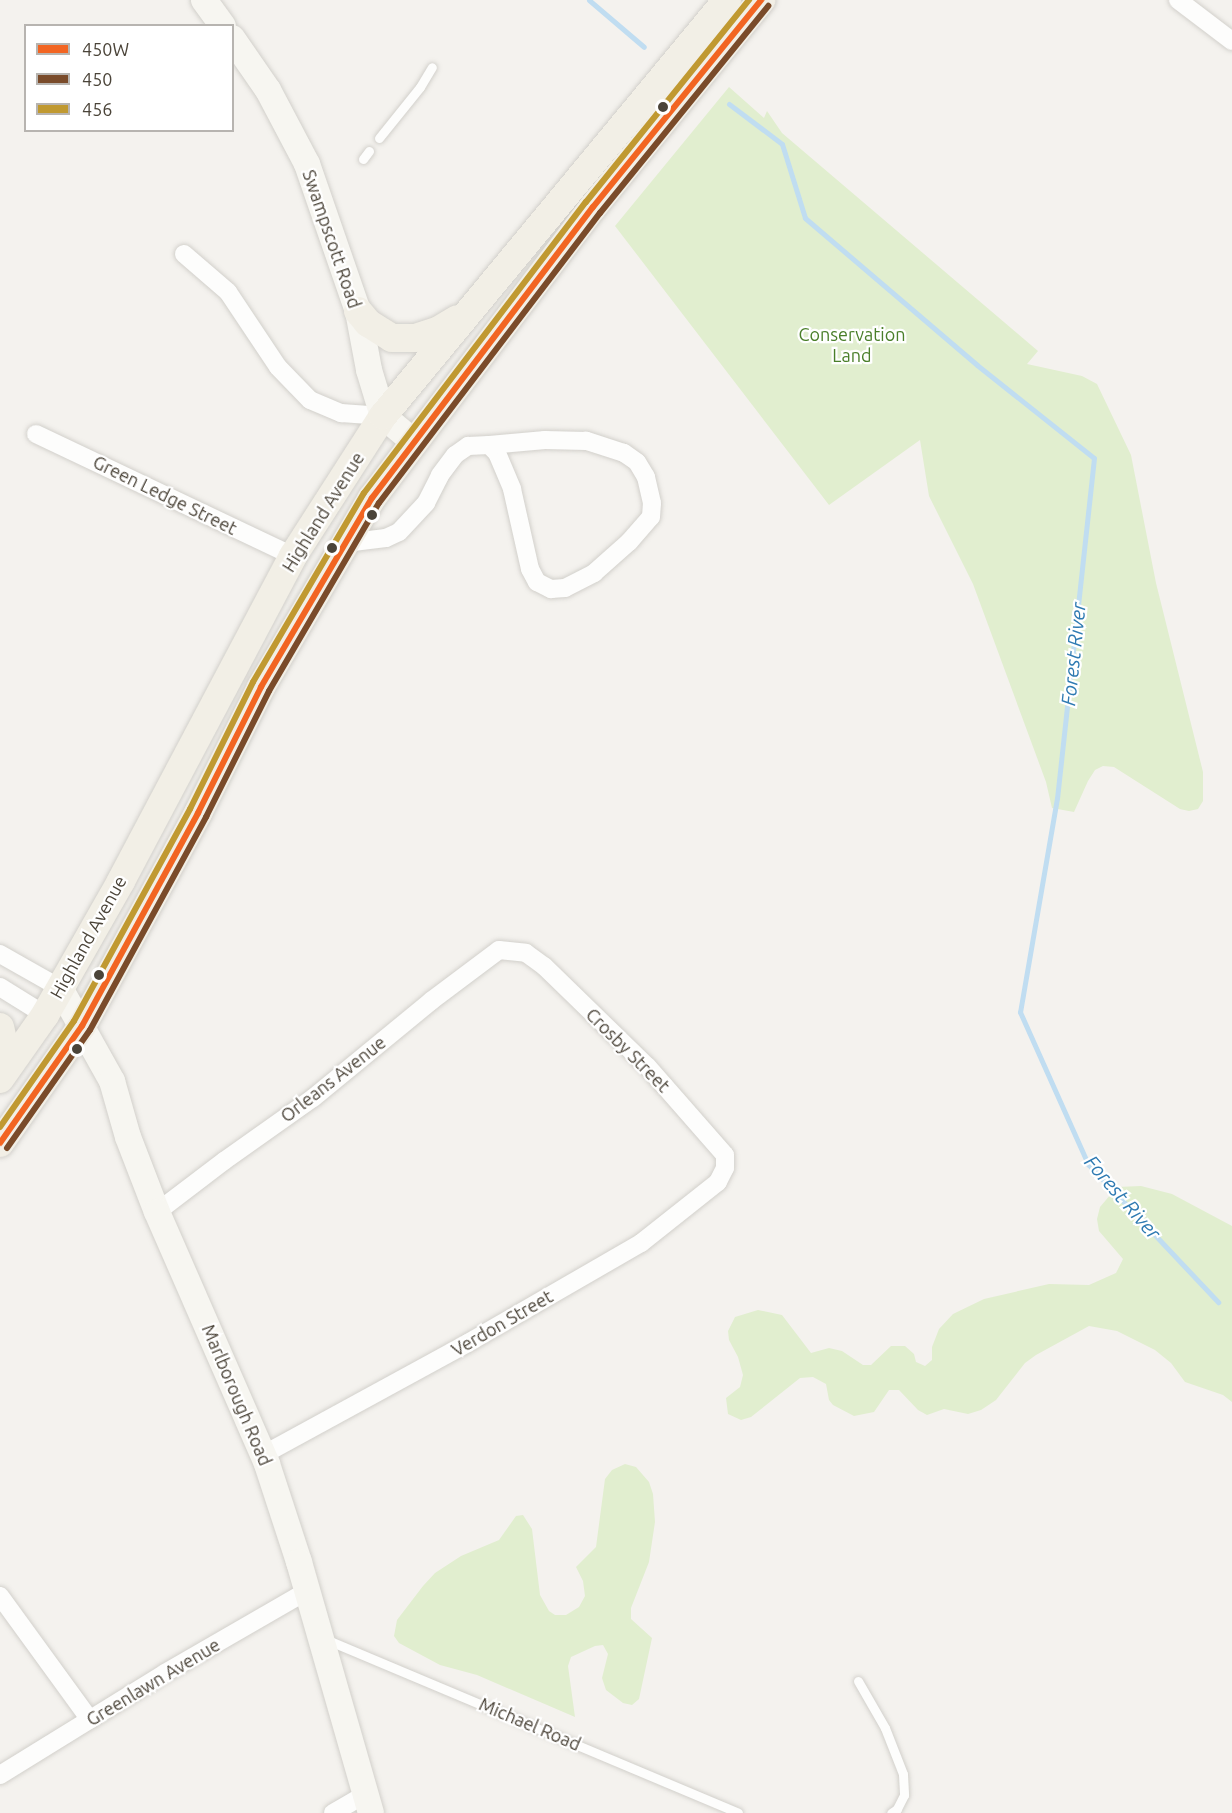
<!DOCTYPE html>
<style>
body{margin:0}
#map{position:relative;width:1232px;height:1813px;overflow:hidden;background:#f4f2ee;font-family:Ubuntu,sans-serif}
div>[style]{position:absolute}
.green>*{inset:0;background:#e1eecf}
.stream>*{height:5px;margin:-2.5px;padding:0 2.5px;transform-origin:2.5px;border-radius:2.5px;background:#c0ddf1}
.roads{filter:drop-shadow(0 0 2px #d2d0cb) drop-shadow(0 0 2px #d2d0cb)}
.lane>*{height:9px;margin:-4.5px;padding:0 4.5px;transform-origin:4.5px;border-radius:4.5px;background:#fdfdfc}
.street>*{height:18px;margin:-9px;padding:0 9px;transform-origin:9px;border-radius:9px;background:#fdfdfc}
.secondary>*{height:26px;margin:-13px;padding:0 13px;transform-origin:13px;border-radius:13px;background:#f7f6f1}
.primary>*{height:28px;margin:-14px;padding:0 14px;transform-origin:14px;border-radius:14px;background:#f2efe6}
.bus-1>*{height:6px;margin:-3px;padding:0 3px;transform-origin:3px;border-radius:3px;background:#f26522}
.bus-2>*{height:6px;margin:-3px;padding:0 3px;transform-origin:3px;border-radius:3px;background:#7a4b2a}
.bus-3>*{height:6px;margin:-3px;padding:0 3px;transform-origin:3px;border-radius:3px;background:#c09931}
.dots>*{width:16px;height:16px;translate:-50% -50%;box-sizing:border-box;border:3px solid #fff;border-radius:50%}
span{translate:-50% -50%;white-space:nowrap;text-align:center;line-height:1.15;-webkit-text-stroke:4.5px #fff;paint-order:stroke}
.street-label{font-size:18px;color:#4b4439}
.park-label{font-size:18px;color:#4a7f2a}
.water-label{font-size:20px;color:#2e7ab2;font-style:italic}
.legend{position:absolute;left:24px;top:24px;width:210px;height:108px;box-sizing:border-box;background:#fff;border:2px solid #b7b4b0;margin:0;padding:8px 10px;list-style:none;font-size:18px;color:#4b4439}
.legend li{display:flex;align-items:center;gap:12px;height:30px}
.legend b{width:30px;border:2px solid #b7b4b0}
</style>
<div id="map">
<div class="green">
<i style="clip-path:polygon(729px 87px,764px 118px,767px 111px,782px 133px,1038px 351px,1027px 364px,1082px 376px,1097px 384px,1131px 455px,1156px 583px,1203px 772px,1203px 801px,1198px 809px,1189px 811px,1180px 809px,1114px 767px,1103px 766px,1095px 770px,1088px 781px,1074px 812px,1052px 808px,1046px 782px,973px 584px,929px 496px,920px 440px,829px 505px,615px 226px)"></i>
<i style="clip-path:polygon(1141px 1186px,1172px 1194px,1232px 1226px,1232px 1402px,1223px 1395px,1185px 1382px,1171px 1363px,1155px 1350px,1117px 1331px,1089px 1326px,1036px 1355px,1025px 1363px,996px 1400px,981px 1410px,968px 1414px,944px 1409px,927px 1415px,918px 1410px,899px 1390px,889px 1390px,874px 1412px,854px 1416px,833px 1405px,829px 1400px,826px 1384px,813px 1377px,800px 1378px,751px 1417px,741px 1420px,728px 1414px,726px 1398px,740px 1387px,743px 1375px,738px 1357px,729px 1340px,728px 1331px,735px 1317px,758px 1310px,782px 1315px,811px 1353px,829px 1348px,842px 1351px,863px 1365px,871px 1365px,891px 1346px,905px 1346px,914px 1354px,916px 1362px,925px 1366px,932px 1360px,932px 1347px,939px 1329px,953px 1314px,984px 1299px,1049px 1284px,1089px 1285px,1116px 1273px,1123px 1259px,1099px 1231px,1097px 1219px,1100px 1207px,1117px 1187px)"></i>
<i style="clip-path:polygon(625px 1464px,636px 1467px,649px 1482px,653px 1494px,655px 1522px,649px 1562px,631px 1608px,631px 1619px,652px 1638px,639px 1699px,632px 1705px,623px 1703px,606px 1690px,602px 1678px,608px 1654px,603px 1645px,595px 1646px,571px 1657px,568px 1666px,575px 1717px,477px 1675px,440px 1665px,399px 1643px,394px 1636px,397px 1620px,423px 1586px,435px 1573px,461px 1556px,499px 1540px,516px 1516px,523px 1515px,532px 1529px,540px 1595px,549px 1611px,555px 1615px,566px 1615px,579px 1607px,585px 1596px,583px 1581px,576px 1567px,596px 1547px,605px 1479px,612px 1470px)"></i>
</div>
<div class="stream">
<i style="left:589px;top:0;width:72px;rotate:40.5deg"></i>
<i style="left:729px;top:104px;width:66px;rotate:37deg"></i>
<i style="left:782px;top:144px;width:77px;rotate:72.7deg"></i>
<i style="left:805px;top:218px;width:226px;rotate:40.5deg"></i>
<i style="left:977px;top:365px;width:149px;rotate:38.5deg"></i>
<i style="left:1094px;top:458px;width:342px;rotate:96.2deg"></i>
<i style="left:1057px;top:798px;width:217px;rotate:99.8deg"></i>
<i style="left:1020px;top:1012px;width:167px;rotate:65.9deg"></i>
<i style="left:1088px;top:1164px;width:190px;rotate:46.7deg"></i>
</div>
<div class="roads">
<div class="lane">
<i style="left:379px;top:138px;width:65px;rotate:-51.2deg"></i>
<i style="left:420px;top:87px;width:23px;rotate:-59deg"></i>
<i style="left:363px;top:159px;width:10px;rotate:-53deg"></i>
<i style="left:325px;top:1639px;width:448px;rotate:22.8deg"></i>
<i style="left:858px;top:1681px;width:54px;rotate:60.1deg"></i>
<i style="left:885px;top:1728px;width:49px;rotate:68.6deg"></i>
<i style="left:903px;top:1774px;width:21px;rotate:87deg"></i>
<i style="left:904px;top:1795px;width:16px;rotate:117deg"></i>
<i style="left:897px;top:1809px;width:7px;rotate:146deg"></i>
</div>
<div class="street">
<i style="left:1178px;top:0;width:68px;rotate:37.2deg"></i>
<i style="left:184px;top:254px;width:58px;rotate:40.8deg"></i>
<i style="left:228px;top:292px;width:90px;rotate:56.3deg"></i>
<i style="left:278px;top:367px;width:46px;rotate:45.9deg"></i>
<i style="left:310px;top:400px;width:34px;rotate:23deg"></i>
<i style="left:341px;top:413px;width:42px;rotate:4.1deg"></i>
<i style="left:36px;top:434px;width:284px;rotate:25.4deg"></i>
<i style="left:345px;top:543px;width:41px;rotate:-7deg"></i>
<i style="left:386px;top:538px;width:14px;rotate:-25deg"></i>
<i style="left:399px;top:532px;width:40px;rotate:-47deg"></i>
<i style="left:426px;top:503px;width:31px;rotate:-63deg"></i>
<i style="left:440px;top:475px;width:25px;rotate:-53deg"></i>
<i style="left:455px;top:455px;width:16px;rotate:-35deg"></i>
<i style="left:468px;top:446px;width:21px;rotate:-3deg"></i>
<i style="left:489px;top:445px;width:11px;rotate:45deg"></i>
<i style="left:497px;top:453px;width:39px;rotate:67deg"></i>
<i style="left:512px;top:489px;width:82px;rotate:77.3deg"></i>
<i style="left:530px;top:569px;width:15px;rotate:62deg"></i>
<i style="left:537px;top:582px;width:16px;rotate:27deg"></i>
<i style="left:551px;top:589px;width:14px;rotate:-4deg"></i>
<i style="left:565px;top:588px;width:33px;rotate:-27deg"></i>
<i style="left:594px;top:573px;width:47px;rotate:-41.5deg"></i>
<i style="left:629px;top:542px;width:33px;rotate:-49deg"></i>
<i style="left:651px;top:517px;width:14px;rotate:-86deg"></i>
<i style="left:652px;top:503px;width:27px;rotate:-103deg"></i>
<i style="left:646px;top:477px;width:17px;rotate:-121deg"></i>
<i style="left:637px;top:462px;width:16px;rotate:-145deg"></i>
<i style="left:624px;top:453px;width:40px;rotate:-162deg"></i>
<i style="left:586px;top:441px;width:41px;rotate:-178.6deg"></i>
<i style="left:545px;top:440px;width:56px;rotate:174.9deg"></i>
<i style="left:0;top:954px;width:69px;rotate:29.5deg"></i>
<i style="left:0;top:987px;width:53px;rotate:31.9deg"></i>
<i style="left:157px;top:1212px;width:84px;rotate:-37.3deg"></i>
<i style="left:224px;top:1161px;width:109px;rotate:-35.3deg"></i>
<i style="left:313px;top:1098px;width:153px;rotate:-39.4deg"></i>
<i style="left:431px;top:1001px;width:85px;rotate:-36.9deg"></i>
<i style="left:499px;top:950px;width:27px;rotate:6deg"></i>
<i style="left:526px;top:953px;width:22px;rotate:36deg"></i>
<i style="left:544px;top:966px;width:144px;rotate:44.2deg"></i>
<i style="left:647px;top:1066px;width:118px;rotate:48.8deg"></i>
<i style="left:725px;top:1155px;width:13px;rotate:90deg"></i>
<i style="left:725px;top:1168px;width:16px;rotate:117deg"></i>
<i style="left:718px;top:1182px;width:98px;rotate:141.6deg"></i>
<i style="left:641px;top:1243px;width:200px;rotate:150deg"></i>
<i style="left:468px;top:1343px;width:234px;rotate:151.4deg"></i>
<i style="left:0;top:1596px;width:153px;rotate:54deg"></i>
<i style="left:0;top:1775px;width:194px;rotate:-31.7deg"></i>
<i style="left:165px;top:1673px;width:164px;rotate:-30deg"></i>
<i style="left:333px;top:1813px;width:38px;rotate:-30deg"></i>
</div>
<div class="secondary">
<i style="left:204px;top:0;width:32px;rotate:54deg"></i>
<i style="left:232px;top:38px;width:63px;rotate:55.3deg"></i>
<i style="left:268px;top:90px;width:84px;rotate:62.2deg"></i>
<i style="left:307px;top:164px;width:156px;rotate:70.9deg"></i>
<i style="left:358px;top:311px;width:60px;rotate:79.4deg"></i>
<i style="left:369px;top:370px;width:48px;rotate:73.1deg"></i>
<i style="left:383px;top:416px;width:40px;rotate:40deg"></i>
<i style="left:60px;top:988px;width:107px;rotate:60.8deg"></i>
<i style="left:112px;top:1081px;width:58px;rotate:74.1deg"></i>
<i style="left:128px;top:1137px;width:80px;rotate:68.9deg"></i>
<i style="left:157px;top:1212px;width:275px;rotate:66.4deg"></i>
<i style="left:267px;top:1464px;width:103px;rotate:71.9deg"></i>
<i style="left:299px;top:1562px;width:261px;rotate:74deg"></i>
</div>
<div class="primary">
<i style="left:358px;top:311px;width:16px;rotate:50deg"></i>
<i style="left:368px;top:323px;width:28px;rotate:32deg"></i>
<i style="left:392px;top:338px;width:23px"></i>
<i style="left:415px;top:338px;width:25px;rotate:-18deg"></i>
<i style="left:439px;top:330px;width:21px;rotate:-31deg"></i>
<i style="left:0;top:1027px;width:39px;rotate:77deg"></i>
<i style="left:0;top:1079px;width:78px;rotate:-54.9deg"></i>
<i style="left:45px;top:1015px;width:154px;rotate:-60.4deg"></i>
<i style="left:121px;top:881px;width:368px;rotate:-62.1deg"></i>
<i style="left:293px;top:556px;width:166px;rotate:-57.3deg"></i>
<i style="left:383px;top:416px;width:540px;rotate:-50.41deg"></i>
<i style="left:0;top:1143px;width:143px;rotate:-55deg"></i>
<i style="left:82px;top:1026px;width:243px;rotate:-61.4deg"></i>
<i style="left:198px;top:813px;width:141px;rotate:-63.4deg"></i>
<i style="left:261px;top:687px;width:219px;rotate:-59.6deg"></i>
<i style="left:372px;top:498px;width:365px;rotate:-52.8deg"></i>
<i style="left:593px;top:207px;width:267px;rotate:-50.9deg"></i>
</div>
</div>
<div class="bus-1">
<i style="left:0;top:1143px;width:143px;rotate:-55deg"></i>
<i style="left:82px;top:1026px;width:243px;rotate:-61.4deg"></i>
<i style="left:198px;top:813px;width:141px;rotate:-63.4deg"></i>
<i style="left:261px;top:687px;width:219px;rotate:-59.6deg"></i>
<i style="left:372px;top:498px;width:365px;rotate:-52.8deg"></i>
<i style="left:593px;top:207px;width:267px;rotate:-50.9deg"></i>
</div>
<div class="bus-2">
<i style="left:7px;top:1148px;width:144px;rotate:-54.9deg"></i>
<i style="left:90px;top:1030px;width:243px;rotate:-61.4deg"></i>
<i style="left:206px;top:817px;width:141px;rotate:-63.4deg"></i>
<i style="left:269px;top:691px;width:218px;rotate:-59.7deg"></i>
<i style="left:379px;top:503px;width:365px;rotate:-52.7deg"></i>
<i style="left:600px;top:213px;width:267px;rotate:-50.9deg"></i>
</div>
<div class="bus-3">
<i style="left:0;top:1127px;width:129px;rotate:-55.1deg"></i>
<i style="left:74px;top:1021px;width:242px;rotate:-61.3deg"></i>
<i style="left:190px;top:809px;width:142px;rotate:-63.6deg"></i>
<i style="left:253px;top:682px;width:219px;rotate:-59.6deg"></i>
<i style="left:364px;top:493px;width:366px;rotate:-52.7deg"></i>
<i style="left:586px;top:202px;width:260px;rotate:-51.1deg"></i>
</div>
<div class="dots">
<i style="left:663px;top:107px;background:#4b4439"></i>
<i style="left:372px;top:515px;background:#4b4439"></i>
<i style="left:332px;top:548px;background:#4b4439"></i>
<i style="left:99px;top:975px;background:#4b4439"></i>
<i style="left:77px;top:1049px;background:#4b4439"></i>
</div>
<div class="street-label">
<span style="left:332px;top:239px;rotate:71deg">Swampscott Road</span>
<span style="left:165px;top:495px;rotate:26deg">Green Ledge Street</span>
<span style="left:323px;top:512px;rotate:-58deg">Highland Avenue</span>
<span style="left:88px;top:937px;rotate:-61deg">Highland Avenue</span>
<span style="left:628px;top:1050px;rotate:45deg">Crosby Street</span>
<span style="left:333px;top:1079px;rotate:-38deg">Orleans Avenue</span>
<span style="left:502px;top:1323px;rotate:-30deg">Verdon Street</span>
<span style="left:237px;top:1395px;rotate:67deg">Marlborough Road</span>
<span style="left:153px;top:1682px;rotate:-31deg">Greenlawn Avenue</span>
<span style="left:530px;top:1724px;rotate:23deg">Michael Road</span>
</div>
<div class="park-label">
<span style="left:852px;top:345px">Conservation<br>Land</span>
</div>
<div class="water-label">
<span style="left:1073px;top:654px;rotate:-84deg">Forest River</span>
<span style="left:1123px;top:1197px;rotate:49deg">Forest River</span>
</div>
<ul class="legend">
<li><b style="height:8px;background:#f26522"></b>450W</li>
<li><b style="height:8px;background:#7a4b2a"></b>450</li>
<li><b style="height:8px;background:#c09931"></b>456</li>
</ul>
</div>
